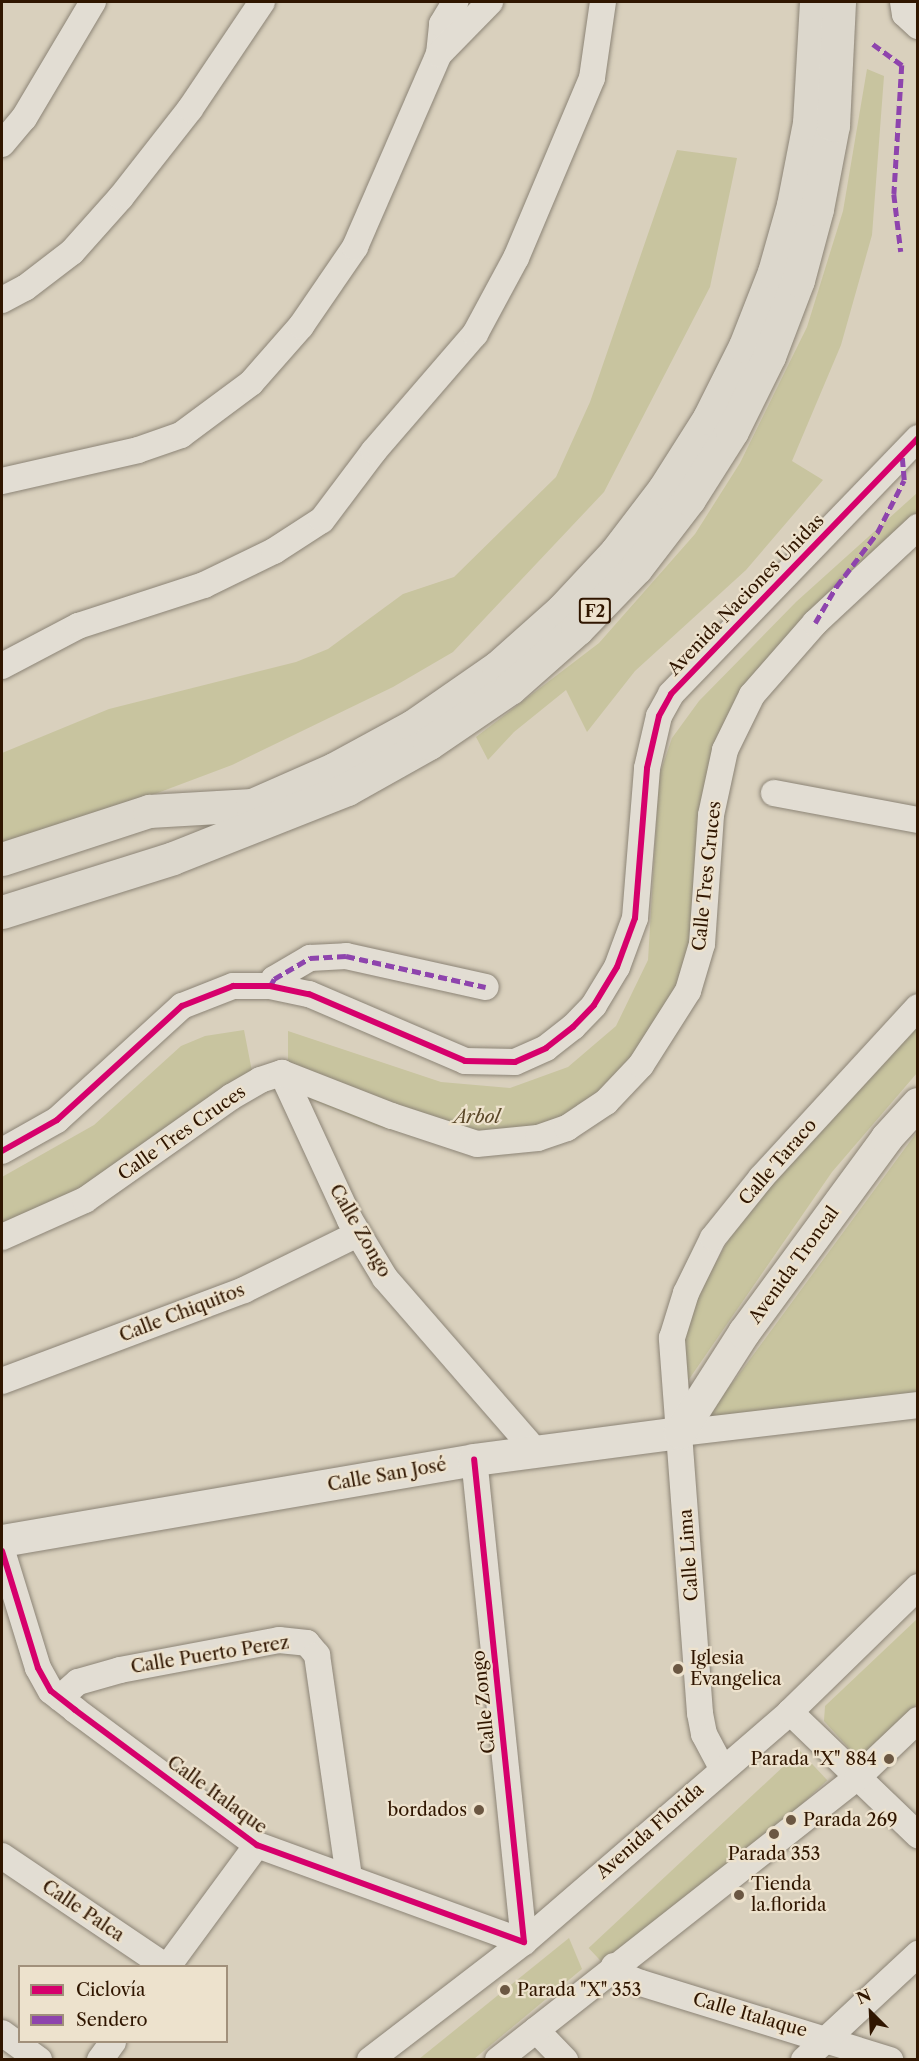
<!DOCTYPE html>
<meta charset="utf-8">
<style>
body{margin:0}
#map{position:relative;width:919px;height:2061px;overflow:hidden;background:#d9d0bd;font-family:"Libre Caslon Text",serif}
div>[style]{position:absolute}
.green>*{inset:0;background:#c8c49f;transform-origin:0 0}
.roads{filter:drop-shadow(0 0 2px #8c8476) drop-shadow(0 0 2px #8c8476)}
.minor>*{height:26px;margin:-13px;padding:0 13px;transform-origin:13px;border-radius:13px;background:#e2ddd3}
.tertiary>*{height:32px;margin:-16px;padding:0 16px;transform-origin:16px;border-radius:16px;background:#e2ddd3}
.motorway>*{height:33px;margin:-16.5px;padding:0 16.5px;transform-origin:16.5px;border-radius:16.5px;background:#dcd7cc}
.quiet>*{height:4.5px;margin-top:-2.25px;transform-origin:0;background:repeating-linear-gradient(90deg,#8e44ad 0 9px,transparent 0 13.5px)}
.cycleway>*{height:6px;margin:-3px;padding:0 3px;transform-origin:3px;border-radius:3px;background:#d6006c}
.dots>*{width:16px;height:16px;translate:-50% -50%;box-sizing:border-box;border:3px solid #ede2cd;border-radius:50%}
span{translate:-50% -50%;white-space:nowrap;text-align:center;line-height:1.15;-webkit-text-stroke:4.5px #ede2cd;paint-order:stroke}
.shield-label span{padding:2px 4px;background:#ede2cd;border:2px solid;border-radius:4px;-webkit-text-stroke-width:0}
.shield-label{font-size:16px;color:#301600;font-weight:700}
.street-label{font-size:18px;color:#301600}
.park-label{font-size:18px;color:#5a4728;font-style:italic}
.poi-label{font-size:18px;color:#301600}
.left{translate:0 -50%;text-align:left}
.right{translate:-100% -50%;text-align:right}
.frame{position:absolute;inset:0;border:3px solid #301600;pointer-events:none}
.legend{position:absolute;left:18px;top:1965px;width:210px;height:78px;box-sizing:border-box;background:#ede2cd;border:2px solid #a1907b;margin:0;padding:8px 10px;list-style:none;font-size:18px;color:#301600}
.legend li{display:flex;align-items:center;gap:12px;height:30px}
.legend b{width:30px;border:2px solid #a1907b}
.north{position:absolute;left:841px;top:1983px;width:60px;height:60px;-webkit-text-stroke:4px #ede2cd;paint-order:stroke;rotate:336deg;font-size:16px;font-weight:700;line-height:24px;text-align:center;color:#301600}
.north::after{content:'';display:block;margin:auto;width:21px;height:27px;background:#301600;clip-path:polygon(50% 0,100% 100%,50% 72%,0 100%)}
</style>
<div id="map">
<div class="green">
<i style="clip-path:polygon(867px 69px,884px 76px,872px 235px,841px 345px,792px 461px,823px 480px,746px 570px,635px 671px,587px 732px,566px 690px,514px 732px,488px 760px,476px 737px,599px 643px,695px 534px,740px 463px,807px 327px,843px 211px)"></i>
<i style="clip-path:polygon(677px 150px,737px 158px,710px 287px,604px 492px,453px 652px,393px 687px,232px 765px,83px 821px,2px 845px,2px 753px,109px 709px,296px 662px,328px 649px,403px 594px,454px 577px,556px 477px,590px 402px)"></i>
<i style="clip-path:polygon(917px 493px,917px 538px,820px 627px,738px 723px,691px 992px,595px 1122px,472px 1151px,377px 1126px,302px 1096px,288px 1071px,288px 1031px,441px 1082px,510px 1088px,568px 1067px,616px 1026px,648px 960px,659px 776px,672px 738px,699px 701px,796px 602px)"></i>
<i style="clip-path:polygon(917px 1021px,917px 1073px,832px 1172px,685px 1385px,678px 1329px,737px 1225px)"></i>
<i style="clip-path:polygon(244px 1030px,255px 1087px,75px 1197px,2px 1232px,2px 1177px,94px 1125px,181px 1046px,205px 1036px)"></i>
<i style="clip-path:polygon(917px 1132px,917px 1404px,691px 1421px,734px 1381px)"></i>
<i style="clip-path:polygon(917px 1619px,917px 1704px,863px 1758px,855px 1755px,824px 1721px,825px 1706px)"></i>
<i style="left:800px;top:1751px;width:40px;height:289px;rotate:47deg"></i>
<i style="clip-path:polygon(569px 1938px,582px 1969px,474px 2059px,419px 2059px)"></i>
</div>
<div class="roads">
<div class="minor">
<i style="left:903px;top:2px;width:12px;rotate:81deg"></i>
<i style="left:905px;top:14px;width:18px;rotate:43deg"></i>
<i style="left:439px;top:54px;width:30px;rotate:-84deg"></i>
<i style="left:442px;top:24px;width:26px;rotate:-59deg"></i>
<i style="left:2px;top:144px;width:34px;rotate:-50deg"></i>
<i style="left:24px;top:118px;width:135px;rotate:-59.3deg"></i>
<i style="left:2px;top:300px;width:26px;rotate:-28deg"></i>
<i style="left:25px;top:288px;width:59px;rotate:-37.5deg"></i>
<i style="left:72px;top:252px;width:74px;rotate:-48.3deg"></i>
<i style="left:121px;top:197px;width:112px;rotate:-51.9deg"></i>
<i style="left:190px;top:109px;width:129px;rotate:-56.1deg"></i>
<i style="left:2px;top:481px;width:139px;rotate:-12.8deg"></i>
<i style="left:138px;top:450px;width:46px;rotate:-19.2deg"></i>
<i style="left:181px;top:435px;width:87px;rotate:-36.6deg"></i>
<i style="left:251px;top:383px;width:76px;rotate:-48.7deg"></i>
<i style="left:301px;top:326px;width:96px;rotate:-55.6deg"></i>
<i style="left:355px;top:247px;width:210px;rotate:-66.5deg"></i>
<i style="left:439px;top:54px;width:73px;rotate:-45.6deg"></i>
<i style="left:2px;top:666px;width:86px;rotate:-27.8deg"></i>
<i style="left:78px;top:626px;width:133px;rotate:-18deg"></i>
<i style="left:204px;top:585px;width:78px;rotate:-25.9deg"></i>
<i style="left:274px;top:551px;width:57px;rotate:-32.9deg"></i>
<i style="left:322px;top:520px;width:86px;rotate:-53deg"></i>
<i style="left:374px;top:451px;width:155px;rotate:-49.2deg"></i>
<i style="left:475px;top:334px;width:86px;rotate:-61.7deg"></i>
<i style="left:516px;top:258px;width:195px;rotate:-67.1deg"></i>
<i style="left:592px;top:78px;width:77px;rotate:-81.8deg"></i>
<i style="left:774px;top:793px;width:147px;rotate:10.6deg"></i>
<i style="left:270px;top:986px;width:8px;rotate:-60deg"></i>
<i style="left:274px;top:979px;width:42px;rotate:-30.3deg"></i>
<i style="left:310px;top:958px;width:36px;rotate:-3deg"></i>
<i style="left:346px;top:956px;width:143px;rotate:12.5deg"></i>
<i style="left:282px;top:1073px;width:162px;rotate:65.2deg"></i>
<i style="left:350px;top:1220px;width:68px;rotate:58.9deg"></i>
<i style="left:385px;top:1278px;width:230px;rotate:49deg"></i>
<i style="left:2px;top:1151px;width:63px;rotate:-29.4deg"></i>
<i style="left:57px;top:1120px;width:169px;rotate:-42.4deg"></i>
<i style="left:182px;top:1006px;width:55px;rotate:-21.4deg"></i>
<i style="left:233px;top:986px;width:37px"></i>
<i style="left:270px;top:986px;width:40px;rotate:12deg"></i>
<i style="left:309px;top:994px;width:170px;rotate:23.2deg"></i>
<i style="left:465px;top:1061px;width:50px;rotate:1.1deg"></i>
<i style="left:515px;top:1062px;width:34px;rotate:-24deg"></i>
<i style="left:546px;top:1048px;width:34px;rotate:-38deg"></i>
<i style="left:573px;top:1027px;width:30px;rotate:-46deg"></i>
<i style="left:594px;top:1005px;width:44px;rotate:-58.8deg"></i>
<i style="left:617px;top:967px;width:52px;rotate:-69.8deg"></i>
<i style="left:635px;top:918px;width:150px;rotate:-85.4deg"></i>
<i style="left:647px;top:768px;width:53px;rotate:-77deg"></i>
<i style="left:659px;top:716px;width:25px;rotate:-61deg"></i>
<i style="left:671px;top:694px;width:356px;rotate:-46deg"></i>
<i style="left:2px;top:1237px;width:91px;rotate:-24deg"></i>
<i style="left:85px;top:1200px;width:179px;rotate:-35.2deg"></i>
<i style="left:231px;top:1097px;width:34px;rotate:-30deg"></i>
<i style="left:260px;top:1080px;width:23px;rotate:-18deg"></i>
<i style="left:282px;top:1073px;width:118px;rotate:21.4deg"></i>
<i style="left:392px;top:1116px;width:89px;rotate:18.2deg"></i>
<i style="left:477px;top:1144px;width:61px;rotate:-5.6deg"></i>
<i style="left:538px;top:1138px;width:31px;rotate:-19deg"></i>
<i style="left:567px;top:1128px;width:47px;rotate:-33.7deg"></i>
<i style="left:606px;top:1102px;width:51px;rotate:-46.6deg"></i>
<i style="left:641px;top:1065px;width:88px;rotate:-57.6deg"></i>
<i style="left:688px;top:991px;width:49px;rotate:-73.4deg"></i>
<i style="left:702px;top:944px;width:129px;rotate:-86deg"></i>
<i style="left:711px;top:815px;width:66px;rotate:-77.8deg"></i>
<i style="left:725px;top:750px;width:61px;rotate:-63.9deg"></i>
<i style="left:752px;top:695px;width:96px;rotate:-48.8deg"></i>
<i style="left:815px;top:623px;width:141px;rotate:-43deg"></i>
<i style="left:2px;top:1381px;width:259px;rotate:-20.6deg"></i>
<i style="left:244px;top:1290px;width:127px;rotate:-26.2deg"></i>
<i style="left:680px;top:1433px;width:240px;rotate:-6.7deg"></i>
<i style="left:2px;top:1551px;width:122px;rotate:72.9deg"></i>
<i style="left:38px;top:1668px;width:26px;rotate:61deg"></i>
<i style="left:51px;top:1691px;width:31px;rotate:38deg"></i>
<i style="left:75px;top:1710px;width:227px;rotate:36.6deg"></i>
<i style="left:257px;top:1845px;width:284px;rotate:20deg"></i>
<i style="left:524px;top:1942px;width:485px;rotate:-95.9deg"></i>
<i style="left:60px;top:1698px;width:24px;rotate:-42deg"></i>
<i style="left:78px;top:1682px;width:44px;rotate:-15.9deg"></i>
<i style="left:120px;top:1670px;width:162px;rotate:-10.7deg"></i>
<i style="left:279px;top:1640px;width:28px;rotate:6deg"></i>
<i style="left:307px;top:1643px;width:16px;rotate:50deg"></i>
<i style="left:317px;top:1655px;width:225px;rotate:81.8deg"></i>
<i style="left:790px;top:1712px;width:178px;rotate:43.9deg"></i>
<i style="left:722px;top:1768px;width:38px;rotate:-118deg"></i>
<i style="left:704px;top:1734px;width:21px;rotate:-101deg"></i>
<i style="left:700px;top:1713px;width:376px;rotate:-94.3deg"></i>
<i style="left:672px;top:1338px;width:47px;rotate:-72.7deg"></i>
<i style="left:686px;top:1293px;width:61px;rotate:-63.9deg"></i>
<i style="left:713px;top:1238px;width:77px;rotate:-51.3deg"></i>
<i style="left:761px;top:1178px;width:232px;rotate:-47.4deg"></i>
<i style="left:2px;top:1856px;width:197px;rotate:34deg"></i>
<i style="left:168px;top:1966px;width:150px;rotate:-53.7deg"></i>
<i style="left:614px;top:1966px;width:18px;rotate:41deg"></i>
<i style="left:628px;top:1978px;width:14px;rotate:21deg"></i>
<i style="left:641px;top:1983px;width:261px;rotate:17.2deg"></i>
<i style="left:536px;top:2030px;width:42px;rotate:46deg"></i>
<i style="left:2px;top:2033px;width:46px;rotate:36.1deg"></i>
<i style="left:100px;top:2060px;width:22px;rotate:-54deg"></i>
<i style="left:370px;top:2060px;width:194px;rotate:-37.5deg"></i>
<i style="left:524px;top:1942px;width:352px;rotate:-40.8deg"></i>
<i style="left:790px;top:1712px;width:179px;rotate:-44.3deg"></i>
<i style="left:498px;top:2060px;width:457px;rotate:-38.2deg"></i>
<i style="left:857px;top:1778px;width:84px;rotate:-43.6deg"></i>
<i style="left:804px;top:2060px;width:156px;rotate:-42.9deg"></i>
</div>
<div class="tertiary">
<i style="left:2px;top:1541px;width:479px;rotate:-9.7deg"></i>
<i style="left:474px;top:1460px;width:208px;rotate:-7.5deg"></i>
<i style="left:680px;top:1433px;width:119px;rotate:-57.4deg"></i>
<i style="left:744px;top:1333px;width:242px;rotate:-53.7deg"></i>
<i style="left:887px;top:1138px;width:46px;rotate:-47.6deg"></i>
</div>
<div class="motorway">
<i style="left:2px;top:859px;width:155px;rotate:-18.1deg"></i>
<i style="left:149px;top:811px;width:103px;rotate:-3.3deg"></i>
<i style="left:252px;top:805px;width:90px;rotate:-23.7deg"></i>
<i style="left:334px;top:769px;width:90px;rotate:-28.6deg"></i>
<i style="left:413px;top:726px;width:103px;rotate:-34.8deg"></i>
<i style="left:498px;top:667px;width:86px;rotate:-41.7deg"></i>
<i style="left:562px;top:610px;width:79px;rotate:-47deg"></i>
<i style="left:616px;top:552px;width:79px;rotate:-52.7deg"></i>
<i style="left:664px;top:489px;width:84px;rotate:-57.6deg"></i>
<i style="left:709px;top:418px;width:80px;rotate:-63.4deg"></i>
<i style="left:745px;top:346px;width:79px;rotate:-68.6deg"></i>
<i style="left:774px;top:272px;width:70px;rotate:-74.2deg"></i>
<i style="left:793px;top:205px;width:84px;rotate:-79deg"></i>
<i style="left:809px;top:123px;width:121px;rotate:-86.7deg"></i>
<i style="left:2px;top:912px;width:179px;rotate:-17.5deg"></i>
<i style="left:173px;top:858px;width:187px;rotate:-21.6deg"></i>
<i style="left:347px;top:789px;width:94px;rotate:-29.3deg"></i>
<i style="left:429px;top:743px;width:98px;rotate:-34.2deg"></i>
<i style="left:510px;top:688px;width:89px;rotate:-41.4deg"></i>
<i style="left:577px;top:629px;width:85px;rotate:-46deg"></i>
<i style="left:636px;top:568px;width:87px;rotate:-52.5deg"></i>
<i style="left:689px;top:499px;width:80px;rotate:-57.7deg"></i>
<i style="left:732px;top:431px;width:84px;rotate:-63.7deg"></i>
<i style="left:769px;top:356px;width:81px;rotate:-69.1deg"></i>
<i style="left:798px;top:280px;width:73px;rotate:-75deg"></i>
<i style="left:817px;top:209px;width:86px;rotate:-79.2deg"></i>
<i style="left:833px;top:125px;width:123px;rotate:-87.2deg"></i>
</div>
</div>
<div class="quiet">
<i style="left:873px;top:44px;width:36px;rotate:36deg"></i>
<i style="left:902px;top:65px;width:129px;rotate:93.5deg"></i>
<i style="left:894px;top:194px;width:58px;rotate:83.1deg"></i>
<i style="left:815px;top:623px;width:42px;rotate:-59.7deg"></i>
<i style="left:836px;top:587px;width:68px;rotate:-52.8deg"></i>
<i style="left:877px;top:533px;width:59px;rotate:-63deg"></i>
<i style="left:904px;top:480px;width:25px;rotate:-95deg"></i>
<i style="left:270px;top:986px;width:8px;rotate:-60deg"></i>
<i style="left:274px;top:979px;width:42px;rotate:-30.3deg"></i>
<i style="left:310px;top:958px;width:36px;rotate:-3deg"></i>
<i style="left:346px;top:956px;width:143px;rotate:12.5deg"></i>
</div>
<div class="cycleway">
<i style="left:2px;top:1151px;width:63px;rotate:-29.4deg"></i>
<i style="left:57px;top:1120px;width:169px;rotate:-42.4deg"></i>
<i style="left:182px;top:1006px;width:55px;rotate:-21.4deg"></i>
<i style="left:233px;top:986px;width:37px"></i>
<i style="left:270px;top:986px;width:40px;rotate:12deg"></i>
<i style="left:309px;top:994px;width:170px;rotate:23.2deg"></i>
<i style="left:465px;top:1061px;width:50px;rotate:1.1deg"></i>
<i style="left:515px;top:1062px;width:34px;rotate:-24deg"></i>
<i style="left:546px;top:1048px;width:34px;rotate:-38deg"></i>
<i style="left:573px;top:1027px;width:30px;rotate:-46deg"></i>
<i style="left:594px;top:1005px;width:44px;rotate:-58.8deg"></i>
<i style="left:617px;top:967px;width:52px;rotate:-69.8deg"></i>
<i style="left:635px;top:918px;width:150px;rotate:-85.4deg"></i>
<i style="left:647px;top:768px;width:53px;rotate:-77deg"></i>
<i style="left:659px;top:716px;width:25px;rotate:-61deg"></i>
<i style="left:671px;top:694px;width:356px;rotate:-46deg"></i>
<i style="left:2px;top:1551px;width:122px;rotate:72.9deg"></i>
<i style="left:38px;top:1668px;width:26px;rotate:61deg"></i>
<i style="left:51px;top:1691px;width:31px;rotate:38deg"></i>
<i style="left:75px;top:1710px;width:227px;rotate:36.6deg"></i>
<i style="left:257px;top:1845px;width:284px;rotate:20deg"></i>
<i style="left:524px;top:1942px;width:485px;rotate:-95.9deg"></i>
</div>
<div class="dots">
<i style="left:678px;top:1669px;background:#6b5742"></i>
<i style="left:889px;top:1759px;background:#6b5742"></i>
<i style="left:479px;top:1810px;background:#6b5742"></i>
<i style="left:791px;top:1820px;background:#6b5742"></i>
<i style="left:774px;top:1834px;background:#6b5742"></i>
<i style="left:739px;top:1895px;background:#6b5742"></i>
<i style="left:505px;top:1990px;background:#6b5742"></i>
</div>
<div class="shield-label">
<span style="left:595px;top:611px">F2</span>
</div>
<div class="street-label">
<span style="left:746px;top:595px;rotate:-46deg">Avenida Naciones Unidas</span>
<span style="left:707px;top:876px;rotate:-84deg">Calle Tres Cruces</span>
<span style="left:182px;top:1133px;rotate:-35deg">Calle Tres Cruces</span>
<span style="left:778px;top:1162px;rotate:-49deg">Calle Taraco</span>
<span style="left:360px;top:1231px;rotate:60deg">Calle Zongo</span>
<span style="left:794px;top:1265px;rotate:-54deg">Avenida Troncal</span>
<span style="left:182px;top:1313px;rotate:-21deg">Calle Chiquitos</span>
<span style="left:387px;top:1475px;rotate:-10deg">Calle San José</span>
<span style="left:689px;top:1555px;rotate:-94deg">Calle Lima</span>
<span style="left:210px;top:1655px;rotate:-9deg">Calle Puerto Perez</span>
<span style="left:484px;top:1702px;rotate:-96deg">Calle Zongo</span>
<span style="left:217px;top:1795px;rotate:36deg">Calle Italaque</span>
<span style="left:650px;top:1831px;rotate:-41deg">Avenida Florida</span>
<span style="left:83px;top:1911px;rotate:34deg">Calle Palca</span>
<span style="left:750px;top:2015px;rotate:16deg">Calle Italaque</span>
</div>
<div class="park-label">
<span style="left:477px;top:1117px">Arbol</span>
</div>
<div class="poi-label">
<span class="left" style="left:690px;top:1669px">Iglesia<br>Evangelica</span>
<span class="right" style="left:877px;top:1759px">Parada "X" 884</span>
<span class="right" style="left:467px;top:1810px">bordados</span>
<span class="left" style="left:803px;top:1820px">Parada 269</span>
<span style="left:774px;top:1854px">Parada 353</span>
<span class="left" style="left:751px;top:1895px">Tienda<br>la.florida</span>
<span class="left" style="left:517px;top:1990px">Parada "X" 353</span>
</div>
<div class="frame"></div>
<ul class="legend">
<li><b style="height:8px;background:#d6006c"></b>Ciclovía</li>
<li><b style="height:8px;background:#8e44ad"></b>Sendero</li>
</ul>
<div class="north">N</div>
</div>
